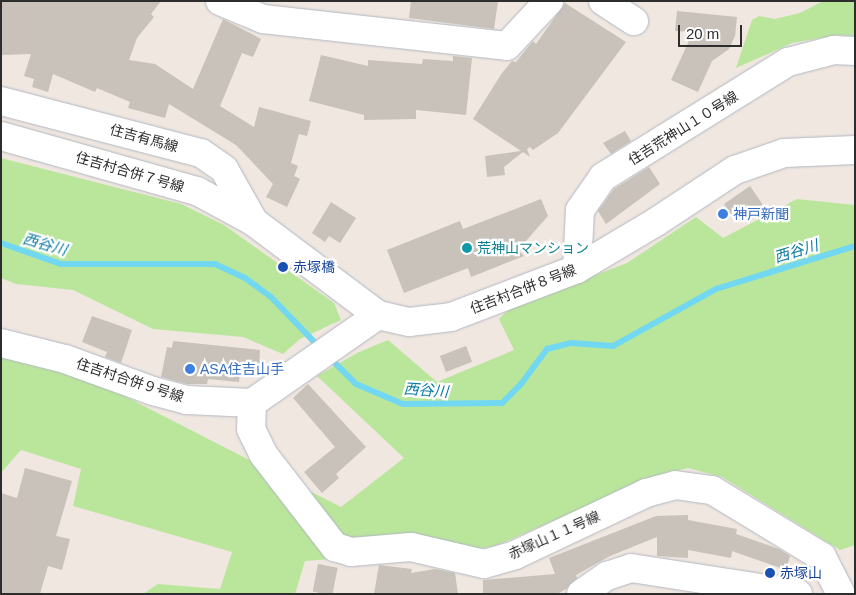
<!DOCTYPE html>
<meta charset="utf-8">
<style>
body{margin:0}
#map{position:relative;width:856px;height:595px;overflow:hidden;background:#efe7e0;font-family:Arial,"Noto Sans JP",sans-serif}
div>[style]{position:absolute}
.green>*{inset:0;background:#bae69c}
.stream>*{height:6px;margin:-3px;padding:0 3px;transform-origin:3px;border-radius:3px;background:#72d8f1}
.building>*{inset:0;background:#c8c2bb;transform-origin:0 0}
.roads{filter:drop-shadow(0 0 1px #b3b7c1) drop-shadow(0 0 1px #b3b7c1)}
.minor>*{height:28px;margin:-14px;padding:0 14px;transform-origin:14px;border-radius:14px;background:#fff}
.dots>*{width:14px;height:14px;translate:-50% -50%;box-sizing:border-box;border:2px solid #fff;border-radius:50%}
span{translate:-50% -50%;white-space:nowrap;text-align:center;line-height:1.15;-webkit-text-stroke:4.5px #fff;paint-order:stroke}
.street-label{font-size:14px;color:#2d2d2d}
.shop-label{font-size:14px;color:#366cbe}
.left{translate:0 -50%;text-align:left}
.culture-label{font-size:14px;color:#0d838f}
.transit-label{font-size:14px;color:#164399}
.water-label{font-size:15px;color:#0b7aa3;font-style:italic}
.frame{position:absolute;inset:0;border:2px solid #2d2d2d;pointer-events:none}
.scale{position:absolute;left:678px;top:25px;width:64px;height:22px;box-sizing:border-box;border:2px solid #2d2d2d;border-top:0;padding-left:6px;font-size:15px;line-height:18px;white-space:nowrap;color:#2d2d2d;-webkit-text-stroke:4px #fff;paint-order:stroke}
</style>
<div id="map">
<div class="green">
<i style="clip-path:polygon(823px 1px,855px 1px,855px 36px,837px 35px,792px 43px,736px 68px,752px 20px,759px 16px,775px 19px,800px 13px)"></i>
<i style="clip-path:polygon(1px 158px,181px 204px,224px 225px,334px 303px,341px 320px,300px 339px,283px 354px,243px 337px,153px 329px,73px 290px,16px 284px,1px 278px)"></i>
<i style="clip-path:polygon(797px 199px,855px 205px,855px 545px,840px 550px,722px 477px,688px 468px,656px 476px,493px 547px,305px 561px,295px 594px,143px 594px,158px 584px,220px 589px,232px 552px,73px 506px,81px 469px,21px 450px,1px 473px,1px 352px,70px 368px,341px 507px,404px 458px,317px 376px,357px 353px,388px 340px,437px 382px,514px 350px,499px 319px,510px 308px,627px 263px,696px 217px,723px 238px)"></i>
</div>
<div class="stream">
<i style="left:1px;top:243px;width:64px;rotate:19.3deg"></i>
<i style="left:61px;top:264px;width:154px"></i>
<i style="left:215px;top:264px;width:33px;rotate:25deg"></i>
<i style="left:245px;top:278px;width:32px;rotate:36deg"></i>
<i style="left:271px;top:297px;width:71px;rotate:46.1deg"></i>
<i style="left:329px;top:357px;width:38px;rotate:45deg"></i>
<i style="left:356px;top:384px;width:51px;rotate:23.1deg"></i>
<i style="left:403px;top:404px;width:99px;rotate:-0.6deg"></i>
<i style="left:502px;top:403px;width:27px;rotate:-45deg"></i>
<i style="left:521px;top:384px;width:44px;rotate:-53.4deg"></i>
<i style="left:547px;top:349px;width:25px;rotate:-14deg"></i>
<i style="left:571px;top:343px;width:42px;rotate:4.1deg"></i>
<i style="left:613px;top:346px;width:118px;rotate:-29deg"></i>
<i style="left:716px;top:289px;width:145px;rotate:-17.2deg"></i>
</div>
<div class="building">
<i style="clip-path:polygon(1px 1px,161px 1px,151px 14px,154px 17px,137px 38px,129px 60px,155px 64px,193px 89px,223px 19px,261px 39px,253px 57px,242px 53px,220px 106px,254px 127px,259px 107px,311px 121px,307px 136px,299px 134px,291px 163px,298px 166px,294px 176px,300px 179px,287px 207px,266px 197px,273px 184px,236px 145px,169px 104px,165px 118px,128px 108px,130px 102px,97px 88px,95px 92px,53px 74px,48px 92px,32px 87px,34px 79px,24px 76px,31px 54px,1px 55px)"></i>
<i style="clip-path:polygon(411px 1px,498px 1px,494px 29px,409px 18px)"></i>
<i style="clip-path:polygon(565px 3px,626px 42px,558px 133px,533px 150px,530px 147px,527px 149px,530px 157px,523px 152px,504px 167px,505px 175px,487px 177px,485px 156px,521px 151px,473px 119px,502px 73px,512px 61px,516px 62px,533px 41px,536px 44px)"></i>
<i style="clip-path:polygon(677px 11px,737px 17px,735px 36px,729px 49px,712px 61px,698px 92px,671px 80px,693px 32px,675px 31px)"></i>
<i style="clip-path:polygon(321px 55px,368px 66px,368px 60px,422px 64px,423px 59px,453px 61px,453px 56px,472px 58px,466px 115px,416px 110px,416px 119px,364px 120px,364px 115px,309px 101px)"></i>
<i style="clip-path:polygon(625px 131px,631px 141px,611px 154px,603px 143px)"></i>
<i style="clip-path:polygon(649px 167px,660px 184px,606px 224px,598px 211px,614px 189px)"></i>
<i style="clip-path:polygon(750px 186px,763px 205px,735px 220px,724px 204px)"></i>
<i style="clip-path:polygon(541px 199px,548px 216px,518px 250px,524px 256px,471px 277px,468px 268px,404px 293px,387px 250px,460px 221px,463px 229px)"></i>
<i style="clip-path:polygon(331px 202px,356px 218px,340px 243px,329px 236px,325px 242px,312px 233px)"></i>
<i style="clip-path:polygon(92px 316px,132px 330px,121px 363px,105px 357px,107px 352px,82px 342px)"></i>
<i style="clip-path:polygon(173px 341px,260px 350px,259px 373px,240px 371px,239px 382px,208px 379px,207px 384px,187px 384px,161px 377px,167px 347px,172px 348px)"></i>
<i style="left:466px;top:346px;width:17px;height:28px;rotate:69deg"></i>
<i style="clip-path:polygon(308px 384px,366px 447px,336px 474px,339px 478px,322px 493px,304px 472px,335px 447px,293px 398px)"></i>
<i style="clip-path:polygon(25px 468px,72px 481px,56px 536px,70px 539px,62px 570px,48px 566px,40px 594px,1px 594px,1px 493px,17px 498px)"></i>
<i style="clip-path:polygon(688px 515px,688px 520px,737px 529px,736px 534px,779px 549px,790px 556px,786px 570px,732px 551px,731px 558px,688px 550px,688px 558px,657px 556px,657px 537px,610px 556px,576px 575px,577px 578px,566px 589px,557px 594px,483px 594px,483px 580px,555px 574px,549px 558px,656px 516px)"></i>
<i style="left:318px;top:564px;width:20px;height:28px;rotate:11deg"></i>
<i style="clip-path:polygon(379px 565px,412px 569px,411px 573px,435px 569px,455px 573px,458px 594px,374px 594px)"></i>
</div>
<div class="roads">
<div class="minor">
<i style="left:220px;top:1px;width:47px;rotate:22.7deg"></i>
<i style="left:263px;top:19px;width:245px;rotate:6.3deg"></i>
<i style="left:507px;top:46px;width:62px;rotate:-47deg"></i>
<i style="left:603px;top:1px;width:37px;rotate:33deg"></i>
<i style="left:1px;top:101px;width:207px;rotate:14.6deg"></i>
<i style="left:201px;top:153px;width:28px;rotate:35deg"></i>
<i style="left:224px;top:169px;width:61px;rotate:60.5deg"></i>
<i style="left:1px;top:136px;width:204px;rotate:15.7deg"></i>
<i style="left:197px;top:191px;width:65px;rotate:28.5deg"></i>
<i style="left:254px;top:222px;width:155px;rotate:36.9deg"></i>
<i style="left:378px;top:315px;width:32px;rotate:13deg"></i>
<i style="left:409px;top:322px;width:42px;rotate:-6.8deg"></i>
<i style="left:451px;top:317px;width:135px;rotate:-20.9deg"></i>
<i style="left:577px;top:269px;width:92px;rotate:-30.7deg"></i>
<i style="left:656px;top:222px;width:95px;rotate:-33.4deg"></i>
<i style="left:735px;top:170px;width:52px;rotate:-19.1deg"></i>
<i style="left:784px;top:153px;width:71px;rotate:-2.4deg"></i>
<i style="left:577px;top:269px;width:59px;rotate:-87.1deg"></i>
<i style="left:580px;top:210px;width:40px;rotate:-55.1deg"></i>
<i style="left:603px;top:177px;width:218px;rotate:-31.9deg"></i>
<i style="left:788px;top:62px;width:48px;rotate:-14.6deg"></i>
<i style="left:834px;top:50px;width:21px;rotate:3deg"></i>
<i style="left:1px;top:343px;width:66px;rotate:14deg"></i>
<i style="left:65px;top:359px;width:94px;rotate:20deg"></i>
<i style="left:153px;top:391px;width:35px;rotate:15deg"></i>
<i style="left:187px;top:400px;width:65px;rotate:2.6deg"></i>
<i style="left:252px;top:403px;width:154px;rotate:-34.9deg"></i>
<i style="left:252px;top:403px;width:26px;rotate:92deg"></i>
<i style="left:251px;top:429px;width:28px;rotate:64deg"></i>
<i style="left:263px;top:454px;width:118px;rotate:52.3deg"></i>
<i style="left:335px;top:547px;width:17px;rotate:17deg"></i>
<i style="left:351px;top:552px;width:60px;rotate:-4.8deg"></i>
<i style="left:411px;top:547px;width:75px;rotate:13.1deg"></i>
<i style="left:484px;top:564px;width:32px;rotate:-16deg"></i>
<i style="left:515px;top:555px;width:145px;rotate:-25.3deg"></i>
<i style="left:646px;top:493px;width:30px;rotate:-15deg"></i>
<i style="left:675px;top:485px;width:37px;rotate:8deg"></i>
<i style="left:712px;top:490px;width:129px;rotate:31.3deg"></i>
<i style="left:822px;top:557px;width:42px;rotate:62.8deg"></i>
<i style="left:581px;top:594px;width:32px;rotate:-35deg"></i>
<i style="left:607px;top:576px;width:25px;rotate:-18deg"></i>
<i style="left:631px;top:568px;width:169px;rotate:8.8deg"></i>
</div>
</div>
<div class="dots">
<i style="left:723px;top:214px;background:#3f7fe0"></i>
<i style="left:467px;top:248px;background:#0f9aa8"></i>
<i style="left:283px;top:267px;background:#1a4fb4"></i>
<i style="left:190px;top:369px;background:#3f7fe0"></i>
<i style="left:770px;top:573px;background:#1a4fb4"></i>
</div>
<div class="street-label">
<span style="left:683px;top:128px;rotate:-32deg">住吉荒神山１０号線</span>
<span style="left:144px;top:138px;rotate:15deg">住吉有馬線</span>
<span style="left:130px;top:172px;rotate:16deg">住吉村合併７号線</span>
<span style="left:523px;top:289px;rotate:-21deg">住吉村合併８号線</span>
<span style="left:130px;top:380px;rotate:18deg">住吉村合併９号線</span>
<span style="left:554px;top:535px;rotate:-24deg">赤塚山１１号線</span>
</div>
<div class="shop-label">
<span class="left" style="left:733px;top:214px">神戸新聞</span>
<span class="left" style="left:200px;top:369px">ASA住吉山手</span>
</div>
<div class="culture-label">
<span class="left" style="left:477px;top:248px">荒神山マンション</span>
</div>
<div class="transit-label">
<span class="left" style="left:293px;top:267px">赤塚橋</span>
<span class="left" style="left:780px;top:573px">赤塚山</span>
</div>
<div class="water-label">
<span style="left:45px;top:244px;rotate:16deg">西谷川</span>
<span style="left:796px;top:251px;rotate:-17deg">西谷川</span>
<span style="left:426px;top:390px;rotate:4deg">西谷川</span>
</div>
<div class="frame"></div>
<div class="scale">20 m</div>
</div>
